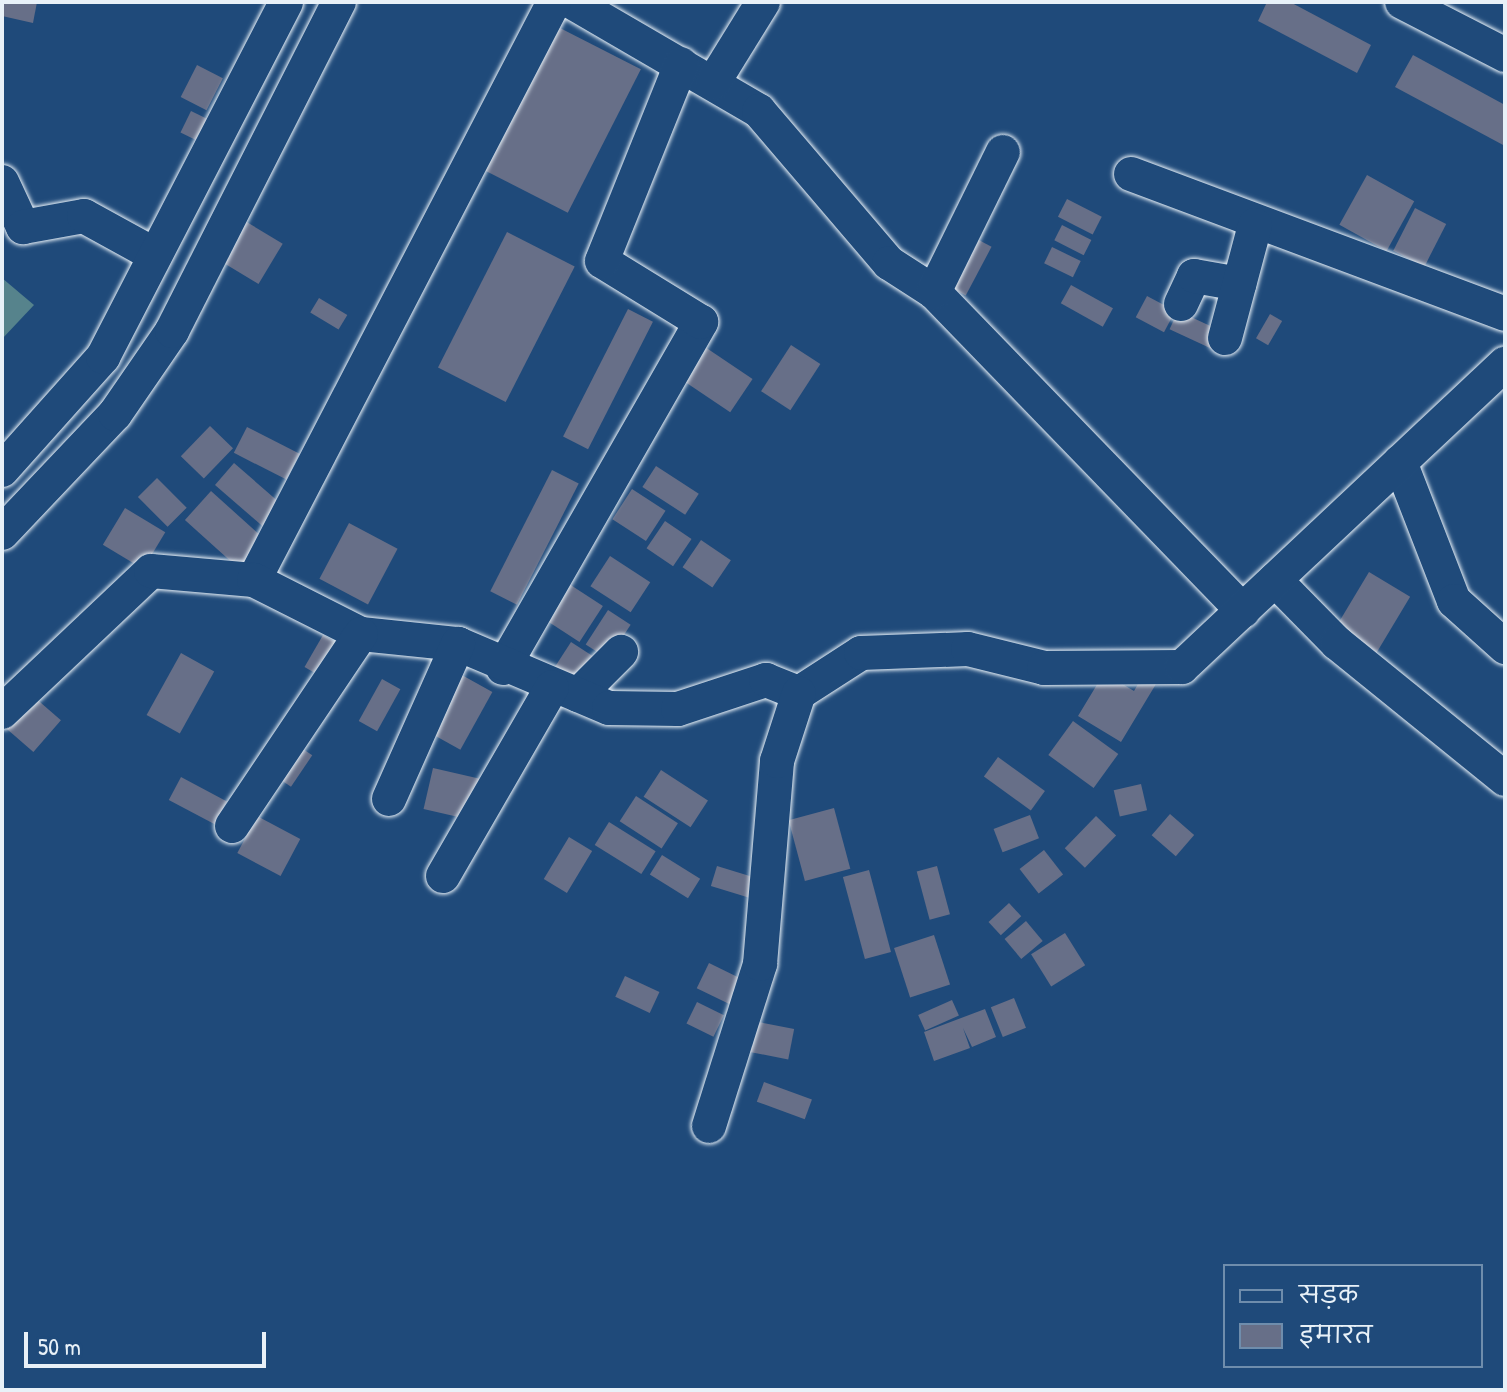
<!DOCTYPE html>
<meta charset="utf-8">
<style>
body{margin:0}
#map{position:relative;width:1507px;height:1392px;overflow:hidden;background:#1f4a7a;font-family:"Patrick Hand","Playpen Sans Deva",sans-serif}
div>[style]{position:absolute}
.green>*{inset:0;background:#56838c}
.building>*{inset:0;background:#676f88;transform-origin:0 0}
.roads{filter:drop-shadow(0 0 2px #e8f1f8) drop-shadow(0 0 2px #e8f1f8)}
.minor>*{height:34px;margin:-17px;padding:0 17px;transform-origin:17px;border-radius:17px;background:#1f4a7a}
span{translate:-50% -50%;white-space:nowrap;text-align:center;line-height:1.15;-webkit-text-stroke:6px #1f4a7a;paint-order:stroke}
.frame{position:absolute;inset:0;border:4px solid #e8f1f8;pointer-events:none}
.legend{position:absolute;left:1223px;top:1264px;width:260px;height:104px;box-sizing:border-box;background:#1f4a7a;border:2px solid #6f8dac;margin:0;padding:10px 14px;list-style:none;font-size:24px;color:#e8f1f8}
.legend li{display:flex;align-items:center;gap:16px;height:40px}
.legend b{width:40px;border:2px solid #6f8dac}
.scale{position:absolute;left:24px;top:1332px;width:242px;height:36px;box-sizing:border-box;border:4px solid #e8f1f8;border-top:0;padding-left:10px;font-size:24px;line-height:28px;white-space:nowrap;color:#e8f1f8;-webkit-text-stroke:6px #1f4a7a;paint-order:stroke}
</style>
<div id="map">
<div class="green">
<i style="clip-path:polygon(2px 278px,34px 305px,2px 339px)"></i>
</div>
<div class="building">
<i style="clip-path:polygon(2px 2px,37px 2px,33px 23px,2px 16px)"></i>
<i style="clip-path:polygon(1267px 2px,1290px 2px,1371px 45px,1357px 73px,1258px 21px)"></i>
<i style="left:558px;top:27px;width:93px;height:161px;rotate:27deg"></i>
<i style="clip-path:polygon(1413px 55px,1505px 105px,1505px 146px,1395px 87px)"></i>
<i style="left:197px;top:65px;width:29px;height:36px;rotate:27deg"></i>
<i style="left:191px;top:111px;width:32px;height:24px;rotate:26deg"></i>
<i style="left:1367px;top:175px;width:54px;height:57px;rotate:29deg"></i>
<i style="left:1067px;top:199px;width:39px;height:20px;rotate:27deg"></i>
<i style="left:1415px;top:208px;width:35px;height:48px;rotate:27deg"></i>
<i style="left:245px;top:221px;width:44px;height:47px;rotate:31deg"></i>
<i style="left:1062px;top:225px;width:33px;height:17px;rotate:27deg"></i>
<i style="left:507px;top:232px;width:76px;height:152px;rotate:27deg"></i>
<i style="left:973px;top:237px;width:21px;height:55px;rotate:28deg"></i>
<i style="left:1052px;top:247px;width:32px;height:18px;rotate:26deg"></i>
<i style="left:1071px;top:285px;width:48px;height:21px;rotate:29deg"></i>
<i style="left:1147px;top:296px;width:32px;height:24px;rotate:28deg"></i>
<i style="left:319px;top:298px;width:33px;height:17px;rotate:31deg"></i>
<i style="left:628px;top:309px;width:28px;height:143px;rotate:27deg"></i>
<i style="left:1178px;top:311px;width:47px;height:20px;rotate:25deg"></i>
<i style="left:1270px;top:314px;width:14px;height:28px;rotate:30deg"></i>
<i style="left:702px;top:345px;width:61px;height:40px;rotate:34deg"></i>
<i style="left:791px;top:345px;width:35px;height:55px;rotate:33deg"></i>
<i style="left:210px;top:426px;width:32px;height:42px;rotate:44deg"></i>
<i style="left:247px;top:427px;width:59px;height:29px;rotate:27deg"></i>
<i style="left:234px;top:463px;width:64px;height:29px;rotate:41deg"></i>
<i style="left:656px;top:466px;width:51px;height:25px;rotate:33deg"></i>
<i style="left:552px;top:470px;width:30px;height:136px;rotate:27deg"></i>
<i style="left:157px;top:478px;width:42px;height:27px;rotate:45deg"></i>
<i style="left:632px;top:489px;width:40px;height:36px;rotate:33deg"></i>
<i style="left:211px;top:491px;width:75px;height:39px;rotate:42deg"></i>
<i style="left:125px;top:508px;width:47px;height:43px;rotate:31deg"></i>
<i style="left:665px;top:521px;width:32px;height:33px;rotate:34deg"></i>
<i style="left:349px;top:523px;width:55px;height:63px;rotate:28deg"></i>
<i style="left:701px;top:540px;width:36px;height:33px;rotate:34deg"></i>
<i style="left:610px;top:556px;width:48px;height:36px;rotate:33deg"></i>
<i style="left:1369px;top:572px;width:48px;height:74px;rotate:31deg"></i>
<i style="left:566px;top:582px;width:44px;height:43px;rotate:33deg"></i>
<i style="left:608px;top:610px;width:27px;height:41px;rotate:33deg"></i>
<i style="left:323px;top:635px;width:22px;height:37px;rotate:30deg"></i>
<i style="left:571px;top:642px;width:35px;height:30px;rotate:33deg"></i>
<i style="left:181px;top:653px;width:38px;height:71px;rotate:29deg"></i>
<i style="clip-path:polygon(1104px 673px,1134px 691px,1143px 675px,1156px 684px,1121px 742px,1078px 716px)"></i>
<i style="left:460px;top:674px;width:37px;height:66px;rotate:29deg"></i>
<i style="left:382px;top:679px;width:21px;height:48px;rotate:29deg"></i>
<i style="left:33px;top:696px;width:37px;height:42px;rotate:41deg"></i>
<i style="left:1073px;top:721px;width:56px;height:42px;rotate:36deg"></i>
<i style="left:294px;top:743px;width:22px;height:38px;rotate:34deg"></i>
<i style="left:998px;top:757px;width:58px;height:24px;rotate:36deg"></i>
<i style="left:433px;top:768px;width:48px;height:42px;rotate:13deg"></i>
<i style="left:661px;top:770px;width:56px;height:32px;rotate:33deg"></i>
<i style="left:181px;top:777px;width:52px;height:26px;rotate:28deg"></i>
<i style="left:1141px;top:784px;width:27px;height:28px;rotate:77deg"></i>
<i style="left:636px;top:796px;width:50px;height:30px;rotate:33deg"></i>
<i style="left:834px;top:808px;width:63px;height:47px;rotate:75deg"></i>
<i style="left:1170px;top:814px;width:32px;height:28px;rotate:41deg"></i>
<i style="left:1030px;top:815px;width:25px;height:39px;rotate:69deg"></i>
<i style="left:257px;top:816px;width:49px;height:42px;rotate:28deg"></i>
<i style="left:1096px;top:816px;width:28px;height:45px;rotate:44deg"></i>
<i style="left:609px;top:822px;width:55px;height:27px;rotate:32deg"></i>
<i style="left:569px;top:837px;width:27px;height:49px;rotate:31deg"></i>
<i style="left:1044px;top:850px;width:31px;height:31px;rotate:52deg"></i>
<i style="left:662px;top:855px;width:45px;height:23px;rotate:32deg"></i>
<i style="left:717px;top:866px;width:41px;height:21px;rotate:17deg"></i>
<i style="left:937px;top:866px;width:50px;height:21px;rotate:75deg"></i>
<i style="left:869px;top:870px;width:85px;height:27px;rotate:75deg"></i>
<i style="left:1009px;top:903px;width:18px;height:28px;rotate:47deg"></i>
<i style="left:1026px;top:921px;width:26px;height:28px;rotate:50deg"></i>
<i style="left:1065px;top:933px;width:38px;height:40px;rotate:58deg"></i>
<i style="left:934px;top:935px;width:52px;height:42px;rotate:72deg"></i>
<i style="left:709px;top:963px;width:46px;height:28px;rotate:26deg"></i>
<i style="left:625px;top:976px;width:38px;height:23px;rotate:25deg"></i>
<i style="left:1014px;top:998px;width:32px;height:25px;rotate:68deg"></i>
<i style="left:952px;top:1000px;width:17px;height:37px;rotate:66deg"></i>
<i style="left:697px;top:1002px;width:30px;height:24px;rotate:26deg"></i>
<i style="clip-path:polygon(985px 1009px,996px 1037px,972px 1047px,963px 1028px,970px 1048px,934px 1061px,924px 1032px)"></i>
<i style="left:748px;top:1020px;width:47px;height:31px;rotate:11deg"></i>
<i style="left:764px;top:1082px;width:51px;height:21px;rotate:20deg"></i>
</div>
<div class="roads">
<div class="minor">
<i style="left:572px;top:2px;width:216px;rotate:30.2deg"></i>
<i style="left:759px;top:111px;width:200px;rotate:49.5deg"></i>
<i style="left:889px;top:263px;width:54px;rotate:32.8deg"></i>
<i style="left:934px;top:292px;width:444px;rotate:45.9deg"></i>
<i style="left:1402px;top:2px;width:116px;rotate:27.2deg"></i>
<i style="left:713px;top:83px;width:95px;rotate:-58.3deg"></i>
<i style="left:1131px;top:174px;width:399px;rotate:20.5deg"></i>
<i style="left:2px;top:182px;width:50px;rotate:65deg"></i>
<i style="left:23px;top:227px;width:62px;rotate:-10.2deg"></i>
<i style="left:84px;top:216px;width:81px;rotate:28.8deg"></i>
<i style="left:934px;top:292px;width:156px;rotate:-63.8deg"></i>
<i style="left:1181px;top:304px;width:31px;rotate:-65deg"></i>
<i style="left:1194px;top:276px;width:46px;rotate:10.1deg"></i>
<i style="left:1225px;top:338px;width:117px;rotate:-75.1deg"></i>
<i style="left:1400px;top:462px;width:149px;rotate:68.8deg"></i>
<i style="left:1454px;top:601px;width:69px;rotate:42deg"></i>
<i style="left:2px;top:470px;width:152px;rotate:-48.2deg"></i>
<i style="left:103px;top:357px;width:399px;rotate:-62.7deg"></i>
<i style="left:2px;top:533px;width:164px;rotate:-46.5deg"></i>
<i style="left:115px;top:414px;width:101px;rotate:-55.5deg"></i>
<i style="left:172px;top:331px;width:369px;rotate:-63.1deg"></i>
<i style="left:254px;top:580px;width:651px;rotate:-62.57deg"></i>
<i style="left:1275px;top:580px;width:88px;rotate:45.5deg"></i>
<i style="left:1337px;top:643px;width:216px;rotate:39deg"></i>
<i style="left:503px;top:668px;width:399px;rotate:-60.2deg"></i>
<i style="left:701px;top:322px;width:116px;rotate:-148.4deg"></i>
<i style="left:602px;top:261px;width:212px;rotate:-68.1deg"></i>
<i style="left:578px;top:695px;width:61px;rotate:-45deg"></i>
<i style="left:2px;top:712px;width:205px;rotate:-43.4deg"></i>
<i style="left:151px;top:571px;width:103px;rotate:5deg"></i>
<i style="left:254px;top:580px;width:120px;rotate:26.8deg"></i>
<i style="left:361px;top:634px;width:98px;rotate:5.9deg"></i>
<i style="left:458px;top:644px;width:164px;rotate:23deg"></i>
<i style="left:609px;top:708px;width:69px;rotate:0.8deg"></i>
<i style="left:678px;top:709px;width:93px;rotate:-18.2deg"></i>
<i style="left:766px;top:680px;width:35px;rotate:22deg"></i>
<i style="left:799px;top:693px;width:74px;rotate:-32.8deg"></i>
<i style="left:861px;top:653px;width:107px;rotate:-2.1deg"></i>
<i style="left:968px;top:649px;width:78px;rotate:14deg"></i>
<i style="left:1044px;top:668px;width:138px;rotate:-0.4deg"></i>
<i style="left:1182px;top:667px;width:443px;rotate:-43.2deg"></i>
<i style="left:389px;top:799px;width:170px;rotate:-66deg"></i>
<i style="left:232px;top:826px;width:231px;rotate:-56.1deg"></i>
<i style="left:443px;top:876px;width:218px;rotate:-60deg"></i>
<i style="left:709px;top:1126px;width:170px;rotate:-72.5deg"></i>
<i style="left:760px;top:964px;width:204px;rotate:-85.2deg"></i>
<i style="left:777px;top:761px;width:71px;rotate:-72.1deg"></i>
</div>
</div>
<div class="frame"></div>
<ul class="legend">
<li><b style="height:10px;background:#1f4a7a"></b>सड़क</li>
<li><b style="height:22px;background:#676f88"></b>इमारत</li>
</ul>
<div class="scale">50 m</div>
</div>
